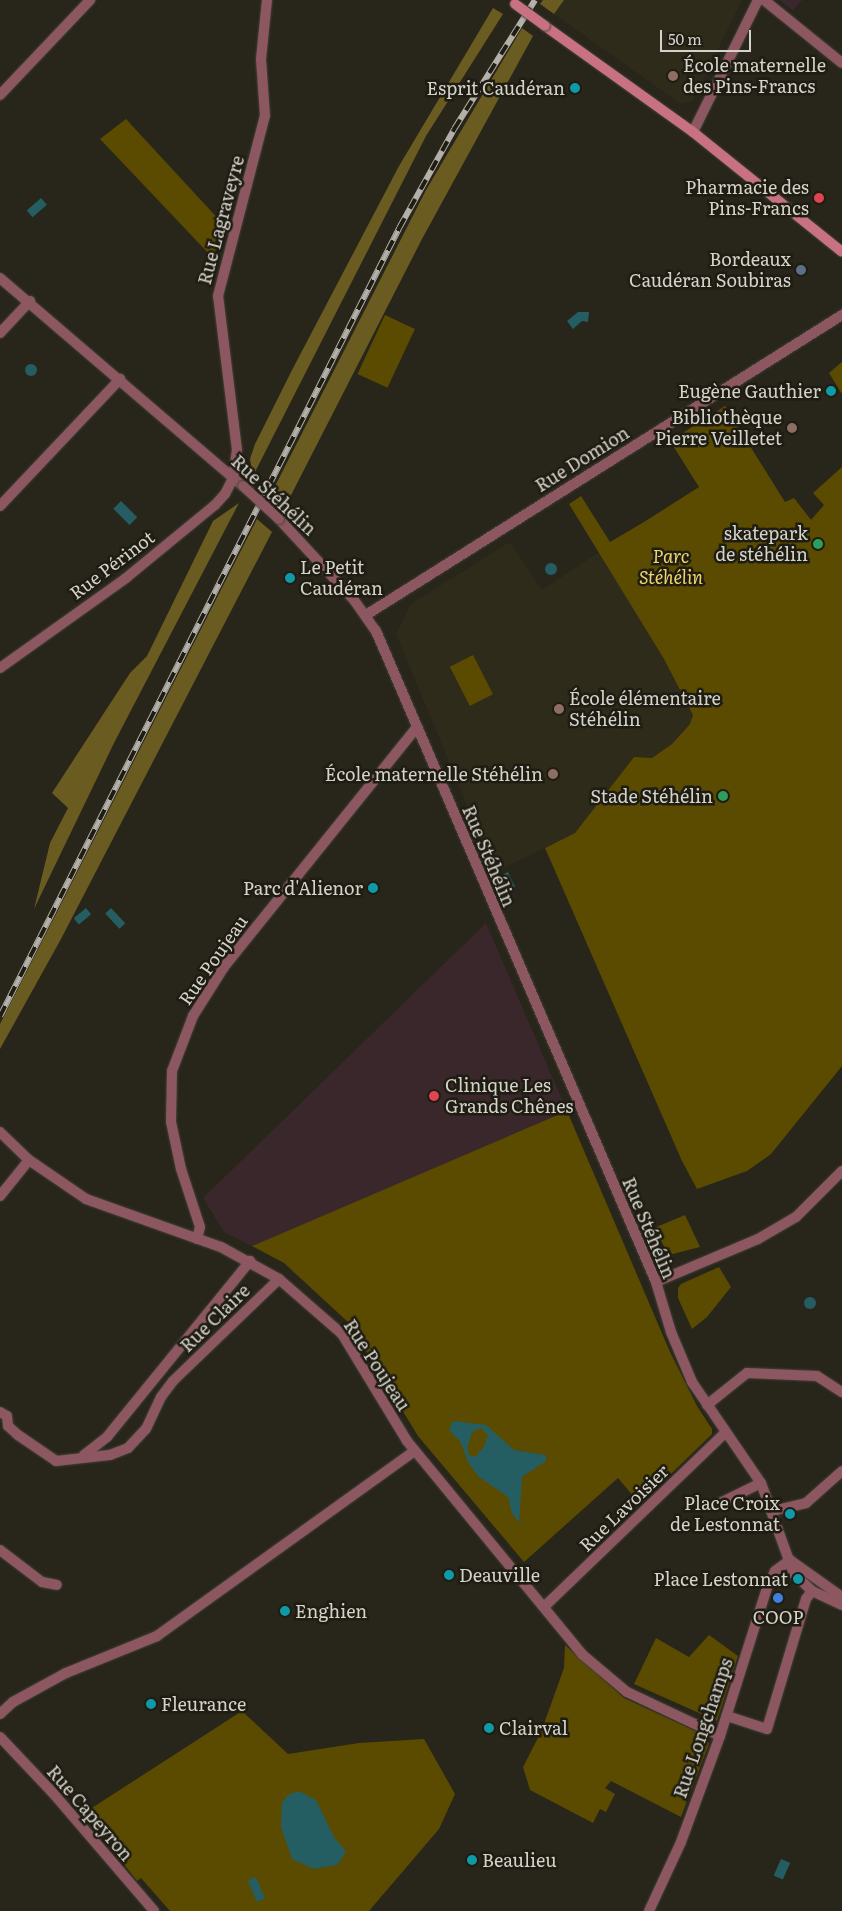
<!DOCTYPE html>
<meta charset="utf-8">
<style>
body{margin:0}
#map{position:relative;width:842px;height:1911px;overflow:hidden;background:#28251b;font-family:Literata,serif}
div>[style]{position:absolute}
.built>*{inset:0;background:#2f2b1a}
.medical>*{inset:0;background:#3a272c}
.green>*{inset:0;background:#5a4b01;transform-origin:0 0}
.forest>*{inset:0;background:#6a5b20}
.water>*{inset:0;background:#245e62;transform-origin:0 0}
.round{border-radius:50%}
.roads{filter:drop-shadow(0 0 1px #434137) drop-shadow(0 0 1px #434137)}
.minor>*{height:10px;margin:-5px;padding:0 5px;transform-origin:5px;border-radius:5px;background:#8c5761}
.tertiary>*{height:10px;margin:-5px;padding:0 5px;transform-origin:5px;border-radius:5px;background:#8c5761}
.secondary>*{height:10px;margin:-5px;padding:0 5px;transform-origin:5px;border-radius:5px;background:#c77182}
.rail>*{height:5.5px;margin-top:-2.75px;transform-origin:0;background:repeating-linear-gradient(90deg,#1f1c12 0 11px,#b2b0a9 0 22px);box-sizing:border-box;border-block:1px solid #b2b0a9}
.bridges{filter:drop-shadow(0 0 1px #434137) drop-shadow(0 0 1px #434137)}
.tertiary-bridge>*{height:10px;margin:-5px;padding:0 5px;transform-origin:5px;border-radius:5px;background:#8c5761}
.secondary-bridge>*{height:10px;margin:-5px;padding:0 5px;transform-origin:5px;border-radius:5px;background:#c77182}
.dots>*{width:14px;height:14px;translate:-50% -50%;box-sizing:border-box;border:2px solid #1f1c12;border-radius:50%}
span{translate:-50% -50%;white-space:nowrap;text-align:center;line-height:1.15;-webkit-text-stroke:5px #1f1c12;paint-order:stroke}
.poi-label{font-size:18px;color:#d3d2cb}
.left{translate:0 -50%;text-align:left}
.right{translate:-100% -50%;text-align:right}
.street-label{font-size:18px;color:#d3d2cb}
.park-label{font-size:18px;color:#f0d56b;font-style:italic}
.scale{position:absolute;left:660px;top:30px;width:91px;height:22px;box-sizing:border-box;border:2px solid #d3d2cb;border-top:0;padding-left:6px;font-size:15px;line-height:18px;white-space:nowrap;color:#d3d2cb;-webkit-text-stroke:4px #1f1c12;paint-order:stroke}
</style>
<div id="map">
<div class="built">
<i style="clip-path:polygon(564px 0,742px 0,693px 101px,681px 104px,554px 14px)"></i>
<i style="clip-path:polygon(510px 542px,542px 590px,599px 552px,664px 659px,693px 715px,690px 724px,672px 744px,652px 758px,634px 757px,575px 833px,495px 872px,396px 634px,411px 604px)"></i>
</div>
<div class="medical">
<i style="clip-path:polygon(779px 0,802px 0,793px 11px)"></i>
<i style="clip-path:polygon(486px 923px,567px 1111px,252px 1246px,224px 1232px,203px 1198px)"></i>
</div>
<div class="green">
<i style="clip-path:polygon(126px 119px,223px 224px,215px 252px,211px 256px,100px 139px)"></i>
<i style="left:385px;top:315px;width:33px;height:65px;rotate:25deg"></i>
<i style="clip-path:polygon(842px 362px,842px 394px,829px 373px)"></i>
<i style="clip-path:polygon(725px 406px,785px 502px,794px 498px,811px 520px,824px 505px,813px 493px,842px 467px,842px 1066px,771px 1154px,747px 1171px,697px 1189px,682px 1161px,545px 848px,575px 833px,634px 757px,652px 758px,672px 744px,690px 724px,693px 715px,664px 659px,569px 504px,581px 496px,610px 542px,644px 522px,699px 487px,670px 441px)"></i>
<i style="left:473px;top:655px;width:44px;height:26px;rotate:63deg"></i>
<i style="clip-path:polygon(567px 1111px,670px 1352px,697px 1406px,712px 1429px,712px 1434px,640px 1504px,618px 1478px,524px 1562px,418px 1436px,349px 1323px,284px 1263px,252px 1246px)"></i>
<i style="clip-path:polygon(685px 1215px,700px 1247px,669px 1255px,654px 1228px)"></i>
<i style="clip-path:polygon(719px 1267px,731px 1287px,707px 1317px,692px 1329px,678px 1298px,678px 1288px,681px 1284px)"></i>
<i style="clip-path:polygon(709px 1635px,738px 1656px,717px 1721px,634px 1684px,656px 1638px,689px 1657px)"></i>
<i style="clip-path:polygon(565px 1645px,624px 1698px,706px 1736px,709px 1744px,681px 1817px,611px 1781px,605px 1788px,615px 1794px,606px 1812px,600px 1809px,593px 1823px,530px 1790px,523px 1767px,541px 1732px,564px 1668px)"></i>
<i style="clip-path:polygon(242px 1711px,288px 1754px,359px 1743px,424px 1739px,455px 1794px,439px 1829px,369px 1911px,170px 1911px,141px 1878px,137px 1881px,84px 1813px)"></i>
</div>
<div class="forest">
<i style="clip-path:polygon(543px 0,564px 0,554px 14px,540px 4px)"></i>
<i style="clip-path:polygon(493px 8px,503px 14px,426px 136px,253px 476px,250px 459px,255px 444px,291px 372px,399px 166px)"></i>
<i style="clip-path:polygon(522px 28px,533px 36px,422px 239px,286px 505px,272px 492px,426px 190px)"></i>
<i style="clip-path:polygon(239px 503px,114px 743px,34px 909px,50px 843px,68px 808px,52px 793px,130px 673px,147px 656px,213px 521px)"></i>
<i style="clip-path:polygon(257px 519px,272px 532px,61px 939px,0 1049px,0 1024px)"></i>
</div>
<div class="water">
<i style="left:41px;top:198px;width:9px;height:19px;rotate:49deg"></i>
<i style="clip-path:polygon(578px 312px,589px 312px,588px 322px,582px 321px,573px 329px,567px 321px)"></i>
<i class="round" style="left:25px;top:364px;width:12px;height:12px"></i>
<i style="left:121px;top:501px;width:23px;height:11px;rotate:45deg"></i>
<i class="round" style="left:545px;top:563px;width:12px;height:12px"></i>
<i style="clip-path:polygon(508px 872px,515px 887px,508px 890px,502px 875px)"></i>
<i style="left:86px;top:908px;width:8px;height:16px;rotate:50deg"></i>
<i style="left:111px;top:908px;width:21px;height:8px;rotate:47deg"></i>
<i class="round" style="left:804px;top:1297px;width:12px;height:12px"></i>
<i style="clip-path:polygon(evenodd,453px 1421px,486px 1425px,514px 1450px,546px 1455px,546px 1461px,522px 1477px,519px 1523px,512px 1513px,508px 1497px,478px 1476px,468px 1462px,460px 1441px,449px 1430px,453px 1421px,481px 1428px,488px 1435px,484px 1447px,475px 1457px,469px 1455px,467px 1449px,472px 1432px,481px 1428px)"></i>
<i style="clip-path:polygon(299px 1791px,316px 1800px,334px 1837px,346px 1852px,337px 1865px,314px 1869px,292px 1859px,281px 1827px,282px 1803px,288px 1795px)"></i>
<i style="left:781px;top:1859px;width:10px;height:18px;rotate:24deg"></i>
<i style="left:256px;top:1877px;width:23px;height:9px;rotate:67deg"></i>
</div>
<div class="roads">
<div class="minor">
<i style="left:764px;top:0;width:100px;rotate:38.9deg"></i>
<i style="left:0;top:95px;width:131px;rotate:-46.5deg"></i>
<i style="left:693px;top:132px;width:147px;rotate:-63.8deg"></i>
<i style="left:0;top:333px;width:44px;rotate:-46.8deg"></i>
<i style="left:0;top:506px;width:175px;rotate:-46.6deg"></i>
<i style="left:366px;top:615px;width:563px;rotate:-32.22deg"></i>
<i style="left:0;top:668px;width:155px;rotate:-35.5deg"></i>
<i style="left:126px;top:578px;width:115px;rotate:-39.4deg"></i>
<i style="left:215px;top:505px;width:15px;rotate:-48deg"></i>
<i style="left:225px;top:494px;width:18px;rotate:-63deg"></i>
<i style="left:233px;top:478px;width:28px;rotate:-82deg"></i>
<i style="left:237px;top:450px;width:155px;rotate:-97deg"></i>
<i style="left:218px;top:296px;width:186px;rotate:-75.4deg"></i>
<i style="left:265px;top:116px;width:57px;rotate:-94deg"></i>
<i style="left:261px;top:59px;width:59px;rotate:-84.2deg"></i>
<i style="left:0;top:1132px;width:40px;rotate:44deg"></i>
<i style="left:29px;top:1160px;width:69px;rotate:34.4deg"></i>
<i style="left:86px;top:1199px;width:143px;rotate:19.6deg"></i>
<i style="left:221px;top:1247px;width:66px;rotate:28.9deg"></i>
<i style="left:279px;top:1279px;width:84px;rotate:41.1deg"></i>
<i style="left:342px;top:1334px;width:125px;rotate:58.7deg"></i>
<i style="left:407px;top:1441px;width:277px;rotate:50.6deg"></i>
<i style="left:583px;top:1655px;width:57px;rotate:40.1deg"></i>
<i style="left:627px;top:1692px;width:103px;rotate:25.3deg"></i>
<i style="left:0;top:1196px;width:46px;rotate:-51.1deg"></i>
<i style="left:197px;top:1239px;width:12px;rotate:-76deg"></i>
<i style="left:200px;top:1227px;width:61px;rotate:-108.1deg"></i>
<i style="left:181px;top:1169px;width:48px;rotate:-102deg"></i>
<i style="left:171px;top:1122px;width:51px;rotate:-88.9deg"></i>
<i style="left:172px;top:1071px;width:59px;rotate:-69.1deg"></i>
<i style="left:193px;top:1016px;width:58px;rotate:-57.7deg"></i>
<i style="left:224px;top:967px;width:307px;rotate:-51.2deg"></i>
<i style="left:656px;top:1282px;width:111px;rotate:-22.9deg"></i>
<i style="left:758px;top:1239px;width:44px;rotate:-30.1deg"></i>
<i style="left:796px;top:1217px;width:65px;rotate:-45deg"></i>
<i style="left:707px;top:1405px;width:51px;rotate:-38.7deg"></i>
<i style="left:747px;top:1373px;width:70px;rotate:2.5deg"></i>
<i style="left:817px;top:1376px;width:30px;rotate:33deg"></i>
<i style="left:0;top:1412px;width:8px;rotate:30deg"></i>
<i style="left:7px;top:1416px;width:10px;rotate:84deg"></i>
<i style="left:8px;top:1426px;width:13px;rotate:42deg"></i>
<i style="left:18px;top:1435px;width:46px;rotate:34.4deg"></i>
<i style="left:56px;top:1461px;width:54px;rotate:-6.3deg"></i>
<i style="left:110px;top:1455px;width:19px;rotate:-21deg"></i>
<i style="left:128px;top:1448px;width:26px;rotate:-47deg"></i>
<i style="left:146px;top:1429px;width:35px;rotate:-65deg"></i>
<i style="left:161px;top:1397px;width:20px;rotate:-53deg"></i>
<i style="left:173px;top:1381px;width:147px;rotate:-43.9deg"></i>
<i style="left:84px;top:1455px;width:29px;rotate:-38deg"></i>
<i style="left:107px;top:1437px;width:227px;rotate:-50.9deg"></i>
<i style="left:716px;top:1505px;width:50px;rotate:-26.1deg"></i>
<i style="left:772px;top:1511px;width:35px;rotate:-13deg"></i>
<i style="left:806px;top:1503px;width:48px;rotate:-41.6deg"></i>
<i style="left:0;top:1550px;width:53px;rotate:37.3deg"></i>
<i style="left:42px;top:1582px;width:15px;rotate:11deg"></i>
<i style="left:544px;top:1607px;width:252px;rotate:-43.9deg"></i>
<i style="left:0;top:1714px;width:18px;rotate:-43deg"></i>
<i style="left:13px;top:1702px;width:60px;rotate:-28.7deg"></i>
<i style="left:66px;top:1673px;width:98px;rotate:-22.1deg"></i>
<i style="left:157px;top:1636px;width:317px;rotate:-35.7deg"></i>
<i style="left:727px;top:1716px;width:42px;rotate:18deg"></i>
<i style="left:767px;top:1729px;width:136px;rotate:-73.3deg"></i>
<i style="left:806px;top:1599px;width:10px;rotate:-53deg"></i>
</div>
<div class="tertiary">
<i style="left:0;top:278px;width:320px;rotate:40.6deg"></i>
<i style="left:279px;top:519px;width:110px;rotate:47.2deg"></i>
<i style="left:354px;top:600px;width:38px;rotate:55deg"></i>
<i style="left:376px;top:631px;width:709px;rotate:66.73deg"></i>
<i style="left:656px;top:1282px;width:52px;rotate:73.3deg"></i>
<i style="left:671px;top:1332px;width:54px;rotate:67.2deg"></i>
<i style="left:692px;top:1382px;width:122px;rotate:55.7deg"></i>
<i style="left:761px;top:1483px;width:97px;rotate:70.1deg"></i>
<i style="left:794px;top:1574px;width:25px;rotate:43deg"></i>
<i style="left:812px;top:1591px;width:33px;rotate:25deg"></i>
<i style="left:790px;top:1560px;width:64px;rotate:35.4deg"></i>
<i style="left:0;top:1737px;width:77px;rotate:46.6deg"></i>
<i style="left:53px;top:1793px;width:155px;rotate:49.4deg"></i>
<i style="left:649px;top:1911px;width:76px;rotate:-65.1deg"></i>
<i style="left:681px;top:1842px;width:113px;rotate:-69.8deg"></i>
<i style="left:720px;top:1736px;width:158px;rotate:-72.4deg"></i>
<i style="left:768px;top:1585px;width:16px;rotate:-63deg"></i>
<i style="left:775px;top:1571px;width:19px;rotate:-36deg"></i>
</div>
<div class="secondary">
<i style="left:545px;top:26px;width:182px;rotate:35.6deg"></i>
<i style="left:693px;top:132px;width:191px;rotate:38.8deg"></i>
</div>
</div>
<div class="rail">
<i style="left:0;top:1016px;width:883px;rotate:-63.14deg"></i>
<i style="left:399px;top:228px;width:113px;rotate:-60.9deg"></i>
<i style="left:454px;top:129px;width:152px;rotate:-57.9deg"></i>
</div>
<div class="bridges">
<div class="tertiary-bridge">
<i style="left:243px;top:486px;width:49px;rotate:42.5deg"></i>
</div>
<div class="secondary-bridge">
<i style="left:515px;top:4px;width:37px;rotate:36deg"></i>
</div>
</div>
<div class="dots">
<i style="left:673px;top:76px;background:#8d6e63"></i>
<i style="left:575px;top:88px;background:#0f9aa8"></i>
<i style="left:819px;top:198px;background:#e0444e"></i>
<i style="left:801px;top:270px;background:#5c6f8a"></i>
<i style="left:831px;top:391px;background:#0f9aa8"></i>
<i style="left:792px;top:428px;background:#8d6e63"></i>
<i style="left:818px;top:544px;background:#2e9e5b"></i>
<i style="left:290px;top:578px;background:#0f9aa8"></i>
<i style="left:559px;top:709px;background:#8d6e63"></i>
<i style="left:553px;top:774px;background:#8d6e63"></i>
<i style="left:723px;top:796px;background:#2e9e5b"></i>
<i style="left:373px;top:888px;background:#0f9aa8"></i>
<i style="left:434px;top:1096px;background:#e0444e"></i>
<i style="left:790px;top:1514px;background:#0f9aa8"></i>
<i style="left:449px;top:1575px;background:#0f9aa8"></i>
<i style="left:798px;top:1579px;background:#0f9aa8"></i>
<i style="left:778px;top:1598px;background:#3f7fe0"></i>
<i style="left:285px;top:1611px;background:#0f9aa8"></i>
<i style="left:151px;top:1704px;background:#0f9aa8"></i>
<i style="left:489px;top:1728px;background:#0f9aa8"></i>
<i style="left:472px;top:1860px;background:#0f9aa8"></i>
</div>
<div class="poi-label">
<span class="left" style="left:683px;top:76px">École maternelle<br>des Pins-Francs</span>
<span class="right" style="left:565px;top:88px">Esprit Caudéran</span>
<span class="right" style="left:809px;top:198px">Pharmacie des<br>Pins-Francs</span>
<span class="right" style="left:791px;top:270px">Bordeaux<br>Caudéran Soubiras</span>
<span class="right" style="left:821px;top:391px">Eugène Gauthier</span>
<span class="right" style="left:782px;top:428px">Bibliothèque<br>Pierre Veilletet</span>
<span class="right" style="left:808px;top:544px">skatepark<br>de stéhélin</span>
<span class="left" style="left:300px;top:578px">Le Petit<br>Caudéran</span>
<span class="left" style="left:569px;top:709px">École élémentaire<br>Stéhélin</span>
<span class="right" style="left:543px;top:774px">École maternelle Stéhélin</span>
<span class="right" style="left:713px;top:796px">Stade Stéhélin</span>
<span class="right" style="left:363px;top:888px">Parc d'Alienor</span>
<span class="left" style="left:445px;top:1096px">Clinique Les<br>Grands Chênes</span>
<span class="right" style="left:780px;top:1514px">Place Croix<br>de Lestonnat</span>
<span class="left" style="left:459px;top:1575px">Deauville</span>
<span class="right" style="left:788px;top:1579px">Place Lestonnat</span>
<span class="left" style="left:295px;top:1611px">Enghien</span>
<span style="left:778px;top:1617px">COOP</span>
<span class="left" style="left:161px;top:1704px">Fleurance</span>
<span class="left" style="left:499px;top:1728px">Clairval</span>
<span class="left" style="left:482px;top:1860px">Beaulieu</span>
</div>
<div class="street-label">
<span style="left:221px;top:220px;rotate:-75deg">Rue Lagraveyre</span>
<span style="left:582px;top:459px;rotate:-32deg">Rue Domion</span>
<span style="left:274px;top:495px;rotate:43deg">Rue Stéhélin</span>
<span style="left:112px;top:565px;rotate:-37deg">Rue Périnot</span>
<span style="left:489px;top:856px;rotate:67deg">Rue Stéhélin</span>
<span style="left:213px;top:960px;rotate:-55deg">Rue Poujeau</span>
<span style="left:649px;top:1228px;rotate:67deg">Rue Stéhélin</span>
<span style="left:215px;top:1318px;rotate:-44deg">Rue Claire</span>
<span style="left:377px;top:1365px;rotate:57deg">Rue Poujeau</span>
<span style="left:624px;top:1508px;rotate:-44deg">Rue Lavoisier</span>
<span style="left:703px;top:1728px;rotate:-71deg">Rue Longchamps</span>
<span style="left:90px;top:1813px;rotate:49deg">Rue Capeyron</span>
</div>
<div class="park-label">
<span style="left:671px;top:567px">Parc<br>Stéhélin</span>
</div>
<div class="scale">50 m</div>
</div>
